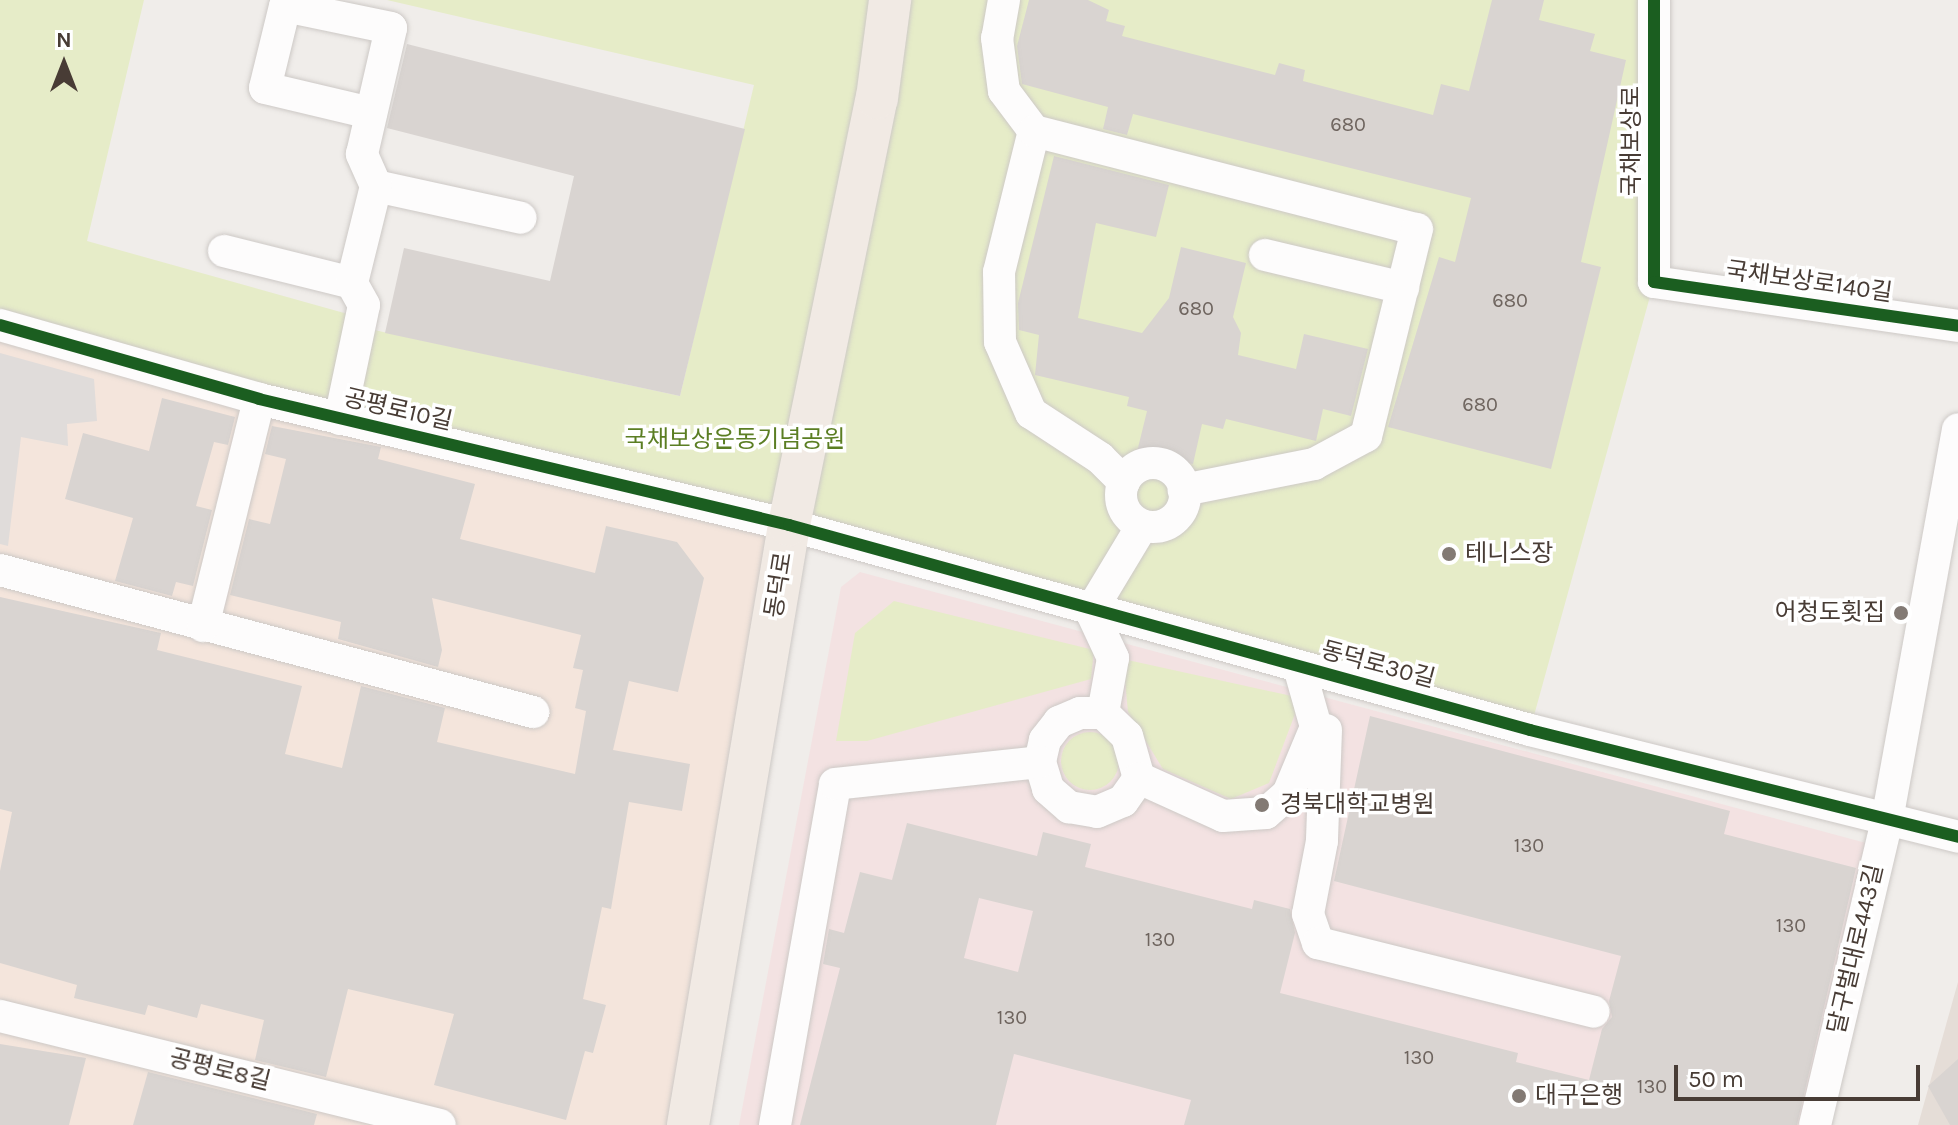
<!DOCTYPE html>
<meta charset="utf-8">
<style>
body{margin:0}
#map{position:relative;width:1958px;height:1125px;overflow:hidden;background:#f0edea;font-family:Karla,"Noto Sans KR",sans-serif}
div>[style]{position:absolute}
.residential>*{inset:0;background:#e5ddd7}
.commercial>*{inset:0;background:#f4e5dc}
.medical>*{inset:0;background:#f3e2e2}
.green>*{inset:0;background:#e6ecc8}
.round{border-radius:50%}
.parking>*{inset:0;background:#e0dcda}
.building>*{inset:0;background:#d9d4d1}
.roads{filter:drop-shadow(0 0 2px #cdc9c6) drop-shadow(0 0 2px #cdc9c6)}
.minor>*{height:32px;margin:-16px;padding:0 16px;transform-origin:16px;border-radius:16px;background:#fdfcfc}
.minor>.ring{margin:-16px;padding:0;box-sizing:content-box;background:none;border:32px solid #fdfcfc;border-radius:50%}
.major>*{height:42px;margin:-21px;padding:0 21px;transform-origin:21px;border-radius:21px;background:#f1eae4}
.cycleway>*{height:12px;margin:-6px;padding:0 6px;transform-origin:6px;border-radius:6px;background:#1b5e20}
.dots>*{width:22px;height:22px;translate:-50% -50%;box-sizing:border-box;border:4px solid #fff;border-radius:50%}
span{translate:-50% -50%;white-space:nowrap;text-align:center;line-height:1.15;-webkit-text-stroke:7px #fff;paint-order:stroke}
.number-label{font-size:20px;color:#6e645e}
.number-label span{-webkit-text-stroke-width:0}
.street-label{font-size:24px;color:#483c35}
.park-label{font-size:24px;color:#5b7e23}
.poi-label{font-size:24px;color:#483c35}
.left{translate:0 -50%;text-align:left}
.right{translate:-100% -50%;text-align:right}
.north{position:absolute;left:24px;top:24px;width:80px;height:80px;-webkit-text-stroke:6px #fff;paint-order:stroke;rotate:0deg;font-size:22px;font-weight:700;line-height:32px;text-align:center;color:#483c35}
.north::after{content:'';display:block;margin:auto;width:28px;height:36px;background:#483c35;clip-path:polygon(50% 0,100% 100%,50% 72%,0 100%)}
.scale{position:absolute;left:1674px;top:1065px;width:246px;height:36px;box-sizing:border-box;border:4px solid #483c35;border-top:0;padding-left:10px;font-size:24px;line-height:28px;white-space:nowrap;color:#483c35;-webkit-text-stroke:6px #fff;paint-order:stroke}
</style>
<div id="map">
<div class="residential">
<i style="clip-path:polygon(1958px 982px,1958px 1125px,1918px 1125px)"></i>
</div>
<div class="commercial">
<i style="clip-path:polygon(0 314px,789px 525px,688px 1125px,0 1125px)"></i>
</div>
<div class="medical">
<i style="clip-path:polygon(860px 572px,1892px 850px,1822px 1125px,739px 1125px,841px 587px)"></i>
</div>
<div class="green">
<i style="clip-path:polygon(0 0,144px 0,87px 241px,362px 318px,360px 327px,680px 396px,754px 85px,387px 0,1654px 0,1654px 282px,1530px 730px,0 325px)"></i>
<i style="clip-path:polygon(894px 601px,1094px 650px,1091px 679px,867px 741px,836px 741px,855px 633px)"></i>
<i style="clip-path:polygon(1123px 659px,1301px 698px,1269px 783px,1231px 799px,1163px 769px,1128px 712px)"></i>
<i class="round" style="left:1061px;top:732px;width:58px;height:58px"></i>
</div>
<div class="parking">
<i style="clip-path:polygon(0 353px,94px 379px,97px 421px,67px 424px,68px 446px,21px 437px,8px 546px,0 544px)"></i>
</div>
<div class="building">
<i style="clip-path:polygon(1029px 0,1088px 0,1109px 10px,1106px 21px,1125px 26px,1122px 36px,1275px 75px,1279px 63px,1305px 70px,1303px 81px,1433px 115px,1441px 84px,1469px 91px,1492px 0,1544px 0,1539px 20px,1595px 34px,1590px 51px,1626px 60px,1581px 262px,1601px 267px,1551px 469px,1388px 427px,1439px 257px,1455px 262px,1471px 198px,1133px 114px,1127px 135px,1103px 129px,1108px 107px,1022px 84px,1017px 46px)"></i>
<i style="clip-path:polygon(407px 44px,745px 129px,680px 396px,385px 333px,404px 248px,550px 281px,574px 176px,387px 128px)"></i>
<i style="clip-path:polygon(1054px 156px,1169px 185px,1156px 237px,1096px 223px,1078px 318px,1142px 333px,1169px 298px,1181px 247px,1246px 263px,1233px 317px,1241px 333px,1238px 355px,1296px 369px,1304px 334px,1368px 349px,1351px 416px,1323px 409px,1316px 441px,1226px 419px,1223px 429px,1202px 424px,1193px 464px,1137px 452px,1147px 411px,1127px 406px,1129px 397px,1035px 375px,1039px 335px,1019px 330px,1018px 303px)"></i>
<i style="clip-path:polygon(162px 398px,235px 417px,228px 445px,214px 442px,196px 506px,212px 510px,193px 586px,176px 582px,172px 596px,115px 581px,133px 518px,65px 499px,83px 433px,149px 451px)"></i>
<i style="clip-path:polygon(272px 426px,381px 447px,378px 459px,475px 484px,460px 539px,595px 573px,606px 526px,677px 542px,704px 578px,678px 692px,629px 681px,613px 750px,690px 764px,682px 811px,629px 802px,611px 909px,602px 907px,583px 999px,606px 1005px,593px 1053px,585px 1051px,566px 1120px,434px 1085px,454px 1014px,348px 989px,326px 1077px,255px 1060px,264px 1020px,201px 1004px,197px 1018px,148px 1005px,145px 1015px,74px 998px,77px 985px,0 963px,0 871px,12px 812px,0 809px,0 597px,161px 633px,157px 650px,302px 686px,285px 754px,342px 768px,361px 686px,445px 708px,437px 742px,575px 774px,586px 711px,575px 708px,583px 670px,573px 668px,581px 635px,432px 598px,442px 650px,438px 667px,338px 639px,341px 622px,230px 595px,249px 519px,270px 524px,286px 459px,265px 454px)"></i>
<i style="clip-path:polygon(evenodd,1370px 716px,1730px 811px,1724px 834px,1856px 868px,1797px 1125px,1184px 1125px,1191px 1100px,1014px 1054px,996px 1125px,800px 1125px,840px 968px,823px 964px,829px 929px,844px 933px,860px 872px,892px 880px,907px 823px,1037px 856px,1043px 832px,1091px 844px,1085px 867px,1252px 909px,1254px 900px,1290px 909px,1295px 933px,1280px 993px,1518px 1053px,1516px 1062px,1589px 1080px,1602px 1029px,1612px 1017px,1609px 1001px,1621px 956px,1334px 881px,1370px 716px,979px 898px,1033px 911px,1018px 972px,964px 958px,979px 898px)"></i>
<i style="clip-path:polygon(0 1044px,86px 1058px,69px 1125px,0 1125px)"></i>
<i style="clip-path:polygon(1958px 1059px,1958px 1125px,1950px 1125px,1928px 1086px)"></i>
<i style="clip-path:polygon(148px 1072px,317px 1114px,314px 1125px,133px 1125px)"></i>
</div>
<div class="roads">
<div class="minor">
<i style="left:1004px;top:0;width:39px;rotate:100deg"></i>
<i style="left:997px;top:38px;width:53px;rotate:82.5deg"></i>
<i style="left:1004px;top:91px;width:50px;rotate:53.1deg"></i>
<i style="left:1654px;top:0;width:282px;rotate:90deg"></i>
<i style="left:1654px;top:282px;width:307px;rotate:8.2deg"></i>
<i style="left:376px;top:186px;width:148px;rotate:12.4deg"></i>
<i style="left:224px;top:251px;width:132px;rotate:14deg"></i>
<i style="left:1265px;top:255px;width:142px;rotate:13.4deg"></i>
<i style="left:0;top:325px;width:269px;rotate:15.9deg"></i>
<i style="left:259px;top:399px;width:545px;rotate:13.37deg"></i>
<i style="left:789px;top:525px;width:769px;rotate:15.46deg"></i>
<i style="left:1530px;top:730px;width:441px;rotate:14deg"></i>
<i style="left:340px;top:419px;width:116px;rotate:-78.1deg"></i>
<i style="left:364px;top:305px;width:25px;rotate:-119deg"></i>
<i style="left:352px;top:283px;width:100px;rotate:-76.1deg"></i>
<i style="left:376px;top:186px;width:35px;rotate:-114deg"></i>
<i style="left:362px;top:154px;width:129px;rotate:-77deg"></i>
<i style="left:391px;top:28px;width:108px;rotate:-168.3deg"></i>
<i style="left:285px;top:6px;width:84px;rotate:103.7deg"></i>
<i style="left:265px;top:88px;width:109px;rotate:13.3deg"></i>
<i class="ring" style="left:1121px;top:463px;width:32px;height:32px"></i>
<i style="left:1124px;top:482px;width:34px;rotate:-135deg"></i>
<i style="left:1100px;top:458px;width:82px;rotate:-146.9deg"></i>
<i style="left:1031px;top:413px;width:77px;rotate:-113.6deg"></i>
<i style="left:1000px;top:342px;width:70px;rotate:-90.8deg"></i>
<i style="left:999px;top:272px;width:145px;rotate:-76.1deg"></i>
<i style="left:1034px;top:131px;width:395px;rotate:14.4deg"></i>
<i style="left:1417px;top:229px;width:213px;rotate:103.8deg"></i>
<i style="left:1366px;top:436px;width:59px;rotate:151.7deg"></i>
<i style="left:1314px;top:464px;width:133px;rotate:168.7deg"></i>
<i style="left:1142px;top:526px;width:99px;rotate:121deg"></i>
<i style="left:1091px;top:611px;width:52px;rotate:64.9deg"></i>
<i style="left:1113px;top:658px;width:56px;rotate:100.3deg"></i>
<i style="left:1103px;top:713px;width:33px;rotate:44deg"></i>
<i style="left:1127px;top:736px;width:44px;rotate:74.1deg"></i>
<i style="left:1139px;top:778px;width:92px;rotate:24.3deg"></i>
<i style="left:1223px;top:816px;width:43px;rotate:-4deg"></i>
<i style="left:1266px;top:813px;width:29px;rotate:-41deg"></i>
<i style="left:1288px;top:794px;width:73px;rotate:-67.3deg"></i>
<i style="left:1316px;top:727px;width:62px;rotate:-105.8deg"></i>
<i style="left:0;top:570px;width:552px;rotate:14.92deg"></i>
<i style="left:203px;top:626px;width:234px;rotate:-76.1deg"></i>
<i style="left:1103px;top:713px;width:23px;rotate:180deg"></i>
<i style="left:1080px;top:713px;width:23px;rotate:157deg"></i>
<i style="left:1059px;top:722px;width:23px;rotate:128deg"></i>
<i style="left:1045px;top:740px;width:23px;rotate:103deg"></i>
<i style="left:1040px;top:762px;width:28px;rotate:73deg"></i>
<i style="left:1048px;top:789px;width:28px;rotate:41deg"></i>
<i style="left:1069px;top:807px;width:28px;rotate:10deg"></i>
<i style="left:1097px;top:812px;width:28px;rotate:-23deg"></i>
<i style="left:1123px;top:801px;width:28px;rotate:-55deg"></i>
<i style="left:1326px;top:730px;width:111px;rotate:92.1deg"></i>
<i style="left:1322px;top:841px;width:74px;rotate:100.9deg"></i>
<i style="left:1308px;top:914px;width:31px;rotate:71deg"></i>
<i style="left:1318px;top:943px;width:284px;rotate:14deg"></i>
<i style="left:0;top:1016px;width:453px;rotate:13.9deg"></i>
<i style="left:775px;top:1125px;width:346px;rotate:-80deg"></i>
<i style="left:835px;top:784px;width:206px;rotate:-6.1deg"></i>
<i style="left:1815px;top:1125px;width:313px;rotate:-76.7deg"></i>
<i style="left:1887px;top:820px;width:397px;rotate:-79.7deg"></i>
</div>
<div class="major">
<i style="left:688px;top:1125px;width:608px;rotate:-80.44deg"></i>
<i style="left:789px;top:525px;width:436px;rotate:-78.4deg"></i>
<i style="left:877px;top:98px;width:99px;rotate:-82.4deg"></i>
</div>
</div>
<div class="cycleway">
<i style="left:1654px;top:0;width:282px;rotate:90deg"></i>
<i style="left:1654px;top:282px;width:307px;rotate:8.2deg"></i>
<i style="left:0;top:325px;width:269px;rotate:15.9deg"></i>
<i style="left:259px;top:399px;width:545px;rotate:13.37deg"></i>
<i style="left:789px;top:525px;width:769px;rotate:15.46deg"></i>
<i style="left:1530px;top:730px;width:441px;rotate:14deg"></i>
</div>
<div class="dots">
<i style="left:1449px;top:554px;background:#837a74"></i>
<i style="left:1901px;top:613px;background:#837a74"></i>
<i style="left:1262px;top:805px;background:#837a74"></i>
<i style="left:1519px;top:1096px;background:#837a74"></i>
</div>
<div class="number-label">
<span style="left:1348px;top:124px">680</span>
<span style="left:1510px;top:300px">680</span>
<span style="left:1196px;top:308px">680</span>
<span style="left:1480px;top:404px">680</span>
<span style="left:1529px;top:845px">130</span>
<span style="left:1791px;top:925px">130</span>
<span style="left:1160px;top:939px">130</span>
<span style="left:1012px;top:1017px">130</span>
<span style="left:1419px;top:1057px">130</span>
<span style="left:1652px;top:1086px">130</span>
</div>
<div class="street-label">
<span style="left:1632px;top:141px;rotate:-90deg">국채보상로</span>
<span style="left:1809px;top:282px;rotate:8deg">국채보상로140길</span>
<span style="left:398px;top:410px;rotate:13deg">공평로10길</span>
<span style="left:779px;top:585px;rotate:-81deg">동덕로</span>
<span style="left:1378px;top:665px;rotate:15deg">동덕로30길</span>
<span style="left:1856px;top:949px;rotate:-77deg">달구벌대로443길</span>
<span style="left:220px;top:1070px;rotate:14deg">공평로8길</span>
</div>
<div class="park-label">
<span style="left:735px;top:440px">국채보상운동기념공원</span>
</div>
<div class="poi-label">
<span class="left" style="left:1465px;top:554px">테니스장</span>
<span class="right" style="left:1885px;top:613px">어청도횟집</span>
<span class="left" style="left:1280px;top:805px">경북대학교병원</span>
<span class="left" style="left:1535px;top:1096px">대구은행</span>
</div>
<div class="north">N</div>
<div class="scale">50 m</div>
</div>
